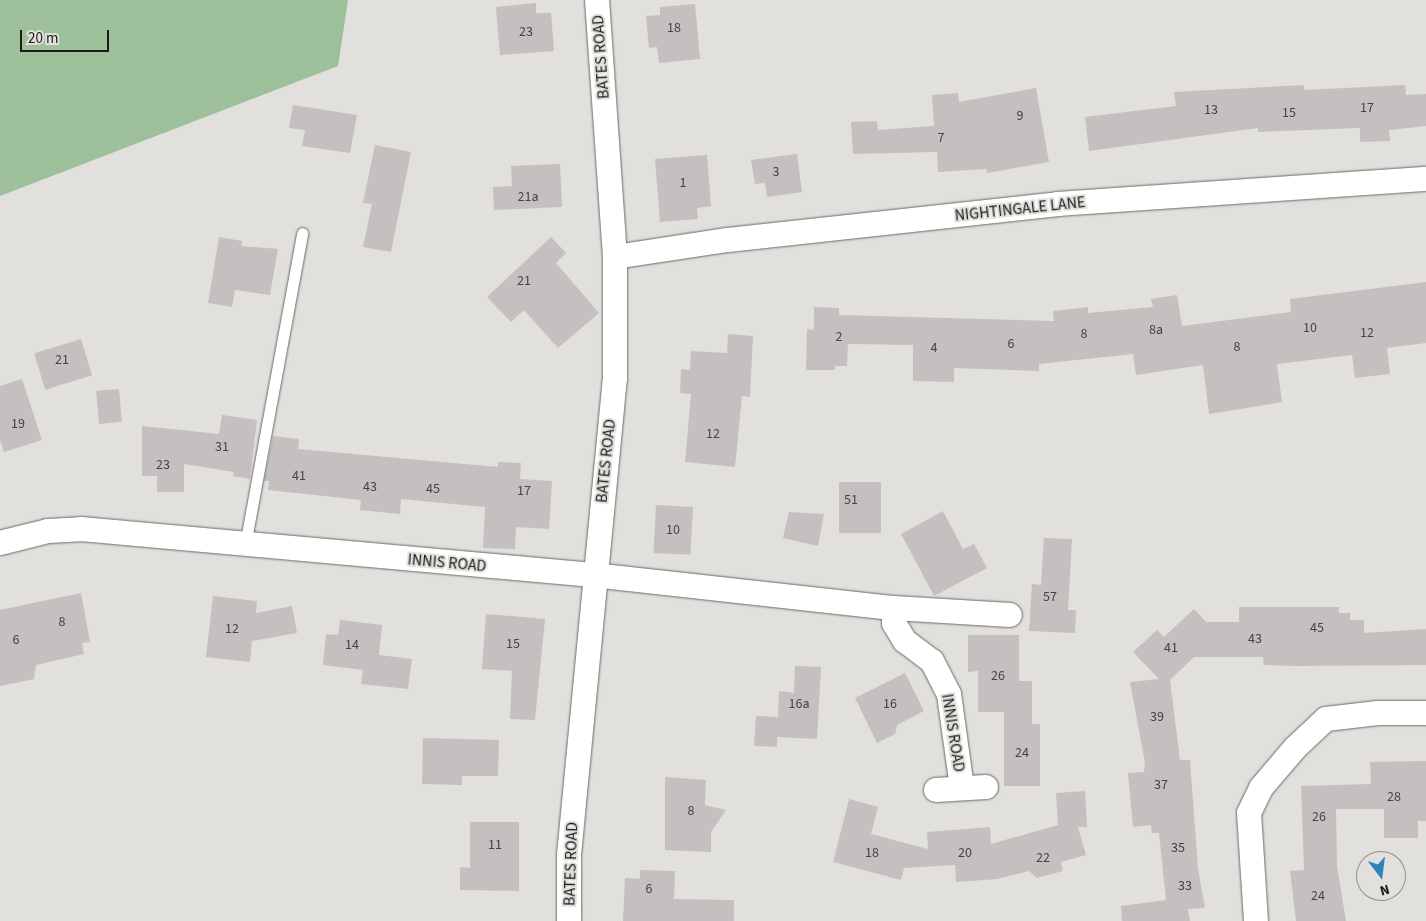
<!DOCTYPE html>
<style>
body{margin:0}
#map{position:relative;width:1426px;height:921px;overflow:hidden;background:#e1e0dc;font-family:"Source Sans 3",sans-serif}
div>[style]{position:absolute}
.green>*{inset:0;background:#9dbf99}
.building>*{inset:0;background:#c5bfbf;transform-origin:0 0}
.roads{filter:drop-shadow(0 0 1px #6b6a66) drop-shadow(0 0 1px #6b6a66)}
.lane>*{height:11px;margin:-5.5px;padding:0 5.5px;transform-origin:5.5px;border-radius:5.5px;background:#fff}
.street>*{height:24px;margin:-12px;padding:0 12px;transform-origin:12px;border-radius:12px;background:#fff}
span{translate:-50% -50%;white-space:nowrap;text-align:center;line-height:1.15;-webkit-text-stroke:4px #e1e0dc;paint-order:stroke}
.number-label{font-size:14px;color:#464342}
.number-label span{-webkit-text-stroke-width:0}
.street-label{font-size:16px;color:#1b1a19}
.north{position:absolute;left:1356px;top:851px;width:50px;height:50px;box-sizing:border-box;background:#e1e0dc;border:1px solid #92918e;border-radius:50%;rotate:165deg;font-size:14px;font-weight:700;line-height:20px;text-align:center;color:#1b1a19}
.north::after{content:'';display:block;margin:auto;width:18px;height:22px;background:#2d85b4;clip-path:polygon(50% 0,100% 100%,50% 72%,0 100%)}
.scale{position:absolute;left:20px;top:30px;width:89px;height:22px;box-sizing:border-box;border:2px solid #1b1a19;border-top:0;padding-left:6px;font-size:15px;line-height:18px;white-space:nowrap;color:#1b1a19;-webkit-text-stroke:4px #e1e0dc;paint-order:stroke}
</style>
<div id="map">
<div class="green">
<i style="clip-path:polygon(0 0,348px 0,338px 66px,0 196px)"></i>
</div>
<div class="building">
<i style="clip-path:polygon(536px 3px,536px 13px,551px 13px,554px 51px,500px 55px,496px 7px)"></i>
<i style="clip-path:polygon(695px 4px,700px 59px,659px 63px,657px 47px,649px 48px,646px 16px,660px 15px,660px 7px)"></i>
<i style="clip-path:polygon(1304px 85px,1304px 90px,1405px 85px,1406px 95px,1426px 94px,1426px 126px,1389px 130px,1390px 141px,1360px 142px,1360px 128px,1258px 132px,1258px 128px,1089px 151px,1085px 117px,1176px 106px,1174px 92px)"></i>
<i style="clip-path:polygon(1036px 88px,1049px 162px,987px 173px,986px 169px,938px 172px,937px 152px,853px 154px,851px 122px,877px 121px,878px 130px,934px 126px,932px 95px,958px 93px,959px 102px)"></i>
<i style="clip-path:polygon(293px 105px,357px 115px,350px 153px,302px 146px,305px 130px,289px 128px)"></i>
<i style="clip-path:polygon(375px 145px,411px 152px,391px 252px,363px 247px,372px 204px,363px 203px)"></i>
<i style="clip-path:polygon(797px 154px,802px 192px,767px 197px,765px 183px,755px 184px,751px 160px)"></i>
<i style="clip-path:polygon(707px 155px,711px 206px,697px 208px,698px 219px,660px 222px,655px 159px)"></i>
<i style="clip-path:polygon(560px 164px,562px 207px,494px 210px,493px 187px,512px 186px,511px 166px)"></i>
<i style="clip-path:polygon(219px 237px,242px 241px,241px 246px,278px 249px,270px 295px,235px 290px,232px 307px,208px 303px)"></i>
<i style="clip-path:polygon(551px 237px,566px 253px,556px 263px,599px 313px,558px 348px,524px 310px,511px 322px,487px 297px)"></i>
<i style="clip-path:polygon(1426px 282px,1426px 343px,1387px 348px,1390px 374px,1355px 378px,1352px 355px,1277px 364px,1282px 402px,1241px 409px,1209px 414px,1203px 365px,1136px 375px,1133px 354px,1039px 364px,1039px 371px,954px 368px,954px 382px,913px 381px,913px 345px,848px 344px,847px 366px,835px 366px,835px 370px,806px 370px,807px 329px,814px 330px,814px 307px,839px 308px,839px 315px,1054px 321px,1053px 311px,1088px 307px,1088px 313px,1153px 307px,1151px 299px,1177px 295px,1182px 326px,1291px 312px,1290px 299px)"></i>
<i style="clip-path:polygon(728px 334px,753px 336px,750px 397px,742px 396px,735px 467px,685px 462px,691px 394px,680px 393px,681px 369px,690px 370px,691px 351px,727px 353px)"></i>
<i style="left:81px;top:339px;width:38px;height:49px;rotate:73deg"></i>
<i style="clip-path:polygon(22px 379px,42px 440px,4px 452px,0 440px,0 386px)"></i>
<i style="left:119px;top:389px;width:33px;height:23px;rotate:85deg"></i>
<i style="clip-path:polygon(222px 415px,257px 420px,250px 479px,233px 476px,234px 472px,184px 464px,184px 492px,157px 492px,157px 476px,142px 476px,142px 426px,219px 434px)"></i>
<i style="clip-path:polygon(273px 436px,299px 439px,298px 449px,498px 467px,498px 462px,521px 463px,520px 479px,552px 481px,549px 529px,516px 527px,515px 549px,483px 548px,485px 507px,401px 499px,400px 514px,360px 510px,361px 500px,268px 490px,269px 481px,264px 481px)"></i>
<i style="left:839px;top:482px;width:42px;height:51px"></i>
<i style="left:656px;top:505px;width:37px;height:48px;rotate:3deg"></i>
<i style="clip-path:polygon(943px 511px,963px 549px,974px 544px,987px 568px,934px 596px,901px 534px)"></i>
<i style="clip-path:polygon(789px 512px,824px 514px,818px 546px,783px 538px)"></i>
<i style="clip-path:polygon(1044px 538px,1072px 539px,1068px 610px,1076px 610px,1075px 633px,1029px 631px,1032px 584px,1041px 585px)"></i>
<i style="clip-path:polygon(81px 593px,90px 642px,82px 643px,84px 654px,36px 665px,34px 679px,0 686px,0 610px)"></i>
<i style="clip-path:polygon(213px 596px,257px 601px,256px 613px,292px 606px,297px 633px,252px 641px,250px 662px,206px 657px)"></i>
<i style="clip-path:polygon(1239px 607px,1339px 607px,1339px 613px,1350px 613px,1350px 620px,1364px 620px,1364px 633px,1426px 629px,1426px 665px,1296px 666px,1264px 665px,1263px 657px,1194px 657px,1170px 680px,1180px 760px,1190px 760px,1198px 869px,1205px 908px,1188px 909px,1190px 921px,1122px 921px,1121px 906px,1166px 900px,1159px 833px,1152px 833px,1151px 825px,1133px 827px,1128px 773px,1144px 772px,1145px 763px,1130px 682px,1159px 679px,1133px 652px,1157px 630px,1164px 637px,1194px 609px,1206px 622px,1239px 622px)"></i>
<i style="clip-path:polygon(486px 614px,545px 619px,535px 720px,510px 719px,512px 671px,482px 669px)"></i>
<i style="clip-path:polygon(340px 620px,382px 625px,379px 655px,412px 659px,408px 689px,361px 684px,363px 670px,323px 665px,326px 634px,338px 635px)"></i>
<i style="clip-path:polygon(968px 635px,1019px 635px,1019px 681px,1032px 681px,1032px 724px,1040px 724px,1040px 786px,1004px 786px,1004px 712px,978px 712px,978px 671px,968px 672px)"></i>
<i style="clip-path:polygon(795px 666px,821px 667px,817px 739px,777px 737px,777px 747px,754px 746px,756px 716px,778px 717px,779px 691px,794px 693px)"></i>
<i style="clip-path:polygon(905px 673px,924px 711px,897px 725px,895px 734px,877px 743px,855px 698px)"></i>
<i style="clip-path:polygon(423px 738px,499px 740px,498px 776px,462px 776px,462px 785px,422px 784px)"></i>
<i style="clip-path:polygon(1426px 761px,1426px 821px,1418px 821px,1418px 838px,1384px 838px,1384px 809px,1336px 809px,1337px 866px,1346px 921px,1296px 921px,1290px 871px,1304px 870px,1301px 786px,1371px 784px,1370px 762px)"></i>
<i style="clip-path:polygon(665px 777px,706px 780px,705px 805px,726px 810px,711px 832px,711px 852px,665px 850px)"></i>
<i style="clip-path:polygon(1085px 791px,1087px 827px,1078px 827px,1086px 855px,1061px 862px,1063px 871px,1037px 878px,1029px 871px,998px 879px,956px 882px,955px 865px,904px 868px,901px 880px,833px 862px,849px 799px,878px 807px,871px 834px,928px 849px,927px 832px,990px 827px,991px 844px,1058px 825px,1056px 793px)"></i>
<i style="clip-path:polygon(470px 822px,519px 822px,519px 891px,460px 890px,460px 867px,470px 868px)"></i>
<i style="clip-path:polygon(640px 870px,675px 871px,674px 899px,734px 900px,734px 921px,623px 921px,625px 878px,640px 879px)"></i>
</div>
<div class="roads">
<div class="lane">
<i style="left:245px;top:545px;width:317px;rotate:-79.6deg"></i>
</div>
<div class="street">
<i style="left:615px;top:257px;width:114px;rotate:-8.6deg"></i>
<i style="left:728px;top:240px;width:332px;rotate:-6.2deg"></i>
<i style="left:1058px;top:204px;width:369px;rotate:-3.9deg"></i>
<i style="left:0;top:543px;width:49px;rotate:-14deg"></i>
<i style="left:48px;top:531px;width:33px;rotate:-3deg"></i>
<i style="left:81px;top:529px;width:514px;rotate:5.13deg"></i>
<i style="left:593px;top:575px;width:303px;rotate:6.3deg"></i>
<i style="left:894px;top:608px;width:116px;rotate:3.5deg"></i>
<i style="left:894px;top:608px;width:15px;rotate:90deg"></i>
<i style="left:894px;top:623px;width:21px;rotate:59deg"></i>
<i style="left:905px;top:641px;width:34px;rotate:37deg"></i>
<i style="left:932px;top:661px;width:37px;rotate:63deg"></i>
<i style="left:949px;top:694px;width:95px;rotate:82.1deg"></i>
<i style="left:936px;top:790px;width:50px;rotate:-3.4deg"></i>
<i style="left:569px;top:921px;width:66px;rotate:-90deg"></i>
<i style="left:569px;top:855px;width:478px;rotate:-84.5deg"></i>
<i style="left:615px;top:379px;width:122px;rotate:-90deg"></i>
<i style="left:615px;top:257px;width:258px;rotate:-94deg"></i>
<i style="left:1256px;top:921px;width:108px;rotate:-93.7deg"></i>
<i style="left:1249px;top:813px;width:28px;rotate:-64deg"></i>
<i style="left:1261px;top:788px;width:52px;rotate:-49.6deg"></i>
<i style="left:1295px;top:748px;width:42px;rotate:-43.1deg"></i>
<i style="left:1326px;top:719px;width:52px;rotate:-6.6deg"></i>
<i style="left:1378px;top:713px;width:48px"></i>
</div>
</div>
<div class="number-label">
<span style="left:674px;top:28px">18</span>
<span style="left:526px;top:32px">23</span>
<span style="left:1367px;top:108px">17</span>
<span style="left:1211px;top:110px">13</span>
<span style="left:1289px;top:113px">15</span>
<span style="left:1020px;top:116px">9</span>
<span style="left:941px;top:138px">7</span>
<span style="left:776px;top:172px">3</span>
<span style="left:683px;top:183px">1</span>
<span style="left:528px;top:197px">21a</span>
<span style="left:524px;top:281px">21</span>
<span style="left:1310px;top:328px">10</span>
<span style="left:1156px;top:330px">8a</span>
<span style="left:1367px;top:333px">12</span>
<span style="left:1084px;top:334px">8</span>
<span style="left:839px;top:337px">2</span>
<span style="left:1011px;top:344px">6</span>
<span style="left:1237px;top:347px">8</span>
<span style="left:934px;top:348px">4</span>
<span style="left:62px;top:360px">21</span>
<span style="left:18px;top:424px">19</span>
<span style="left:713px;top:434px">12</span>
<span style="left:222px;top:447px">31</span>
<span style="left:163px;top:465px">23</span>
<span style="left:299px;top:476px">41</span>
<span style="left:370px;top:487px">43</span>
<span style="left:433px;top:489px">45</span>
<span style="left:524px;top:491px">17</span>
<span style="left:851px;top:500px">51</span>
<span style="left:673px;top:530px">10</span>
<span style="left:1050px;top:597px">57</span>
<span style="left:62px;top:622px">8</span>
<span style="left:1317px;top:628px">45</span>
<span style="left:232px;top:629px">12</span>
<span style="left:1255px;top:639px">43</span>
<span style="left:16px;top:640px">6</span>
<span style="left:513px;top:644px">15</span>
<span style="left:352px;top:645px">14</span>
<span style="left:1171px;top:648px">41</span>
<span style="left:998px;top:676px">26</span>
<span style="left:799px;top:704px">16a</span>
<span style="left:890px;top:704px">16</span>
<span style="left:1157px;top:717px">39</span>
<span style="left:1022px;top:753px">24</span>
<span style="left:1161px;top:785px">37</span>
<span style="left:1394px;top:797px">28</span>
<span style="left:691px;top:811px">8</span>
<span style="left:1319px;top:817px">26</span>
<span style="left:495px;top:845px">11</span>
<span style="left:1178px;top:848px">35</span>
<span style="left:872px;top:853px">18</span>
<span style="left:965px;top:853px">20</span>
<span style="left:1043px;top:858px">22</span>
<span style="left:1185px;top:886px">33</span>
<span style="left:649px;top:889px">6</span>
<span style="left:1318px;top:896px">24</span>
</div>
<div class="street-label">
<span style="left:601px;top:57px;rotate:-94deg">BATES ROAD</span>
<span style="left:1020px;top:209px;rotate:-6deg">NIGHTINGALE LANE</span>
<span style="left:606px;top:461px;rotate:-84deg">BATES ROAD</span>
<span style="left:447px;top:563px;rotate:5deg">INNIS ROAD</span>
<span style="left:953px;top:733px;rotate:81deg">INNIS ROAD</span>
<span style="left:571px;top:864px;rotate:-88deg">BATES ROAD</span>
</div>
<div class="north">N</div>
<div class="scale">20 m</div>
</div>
